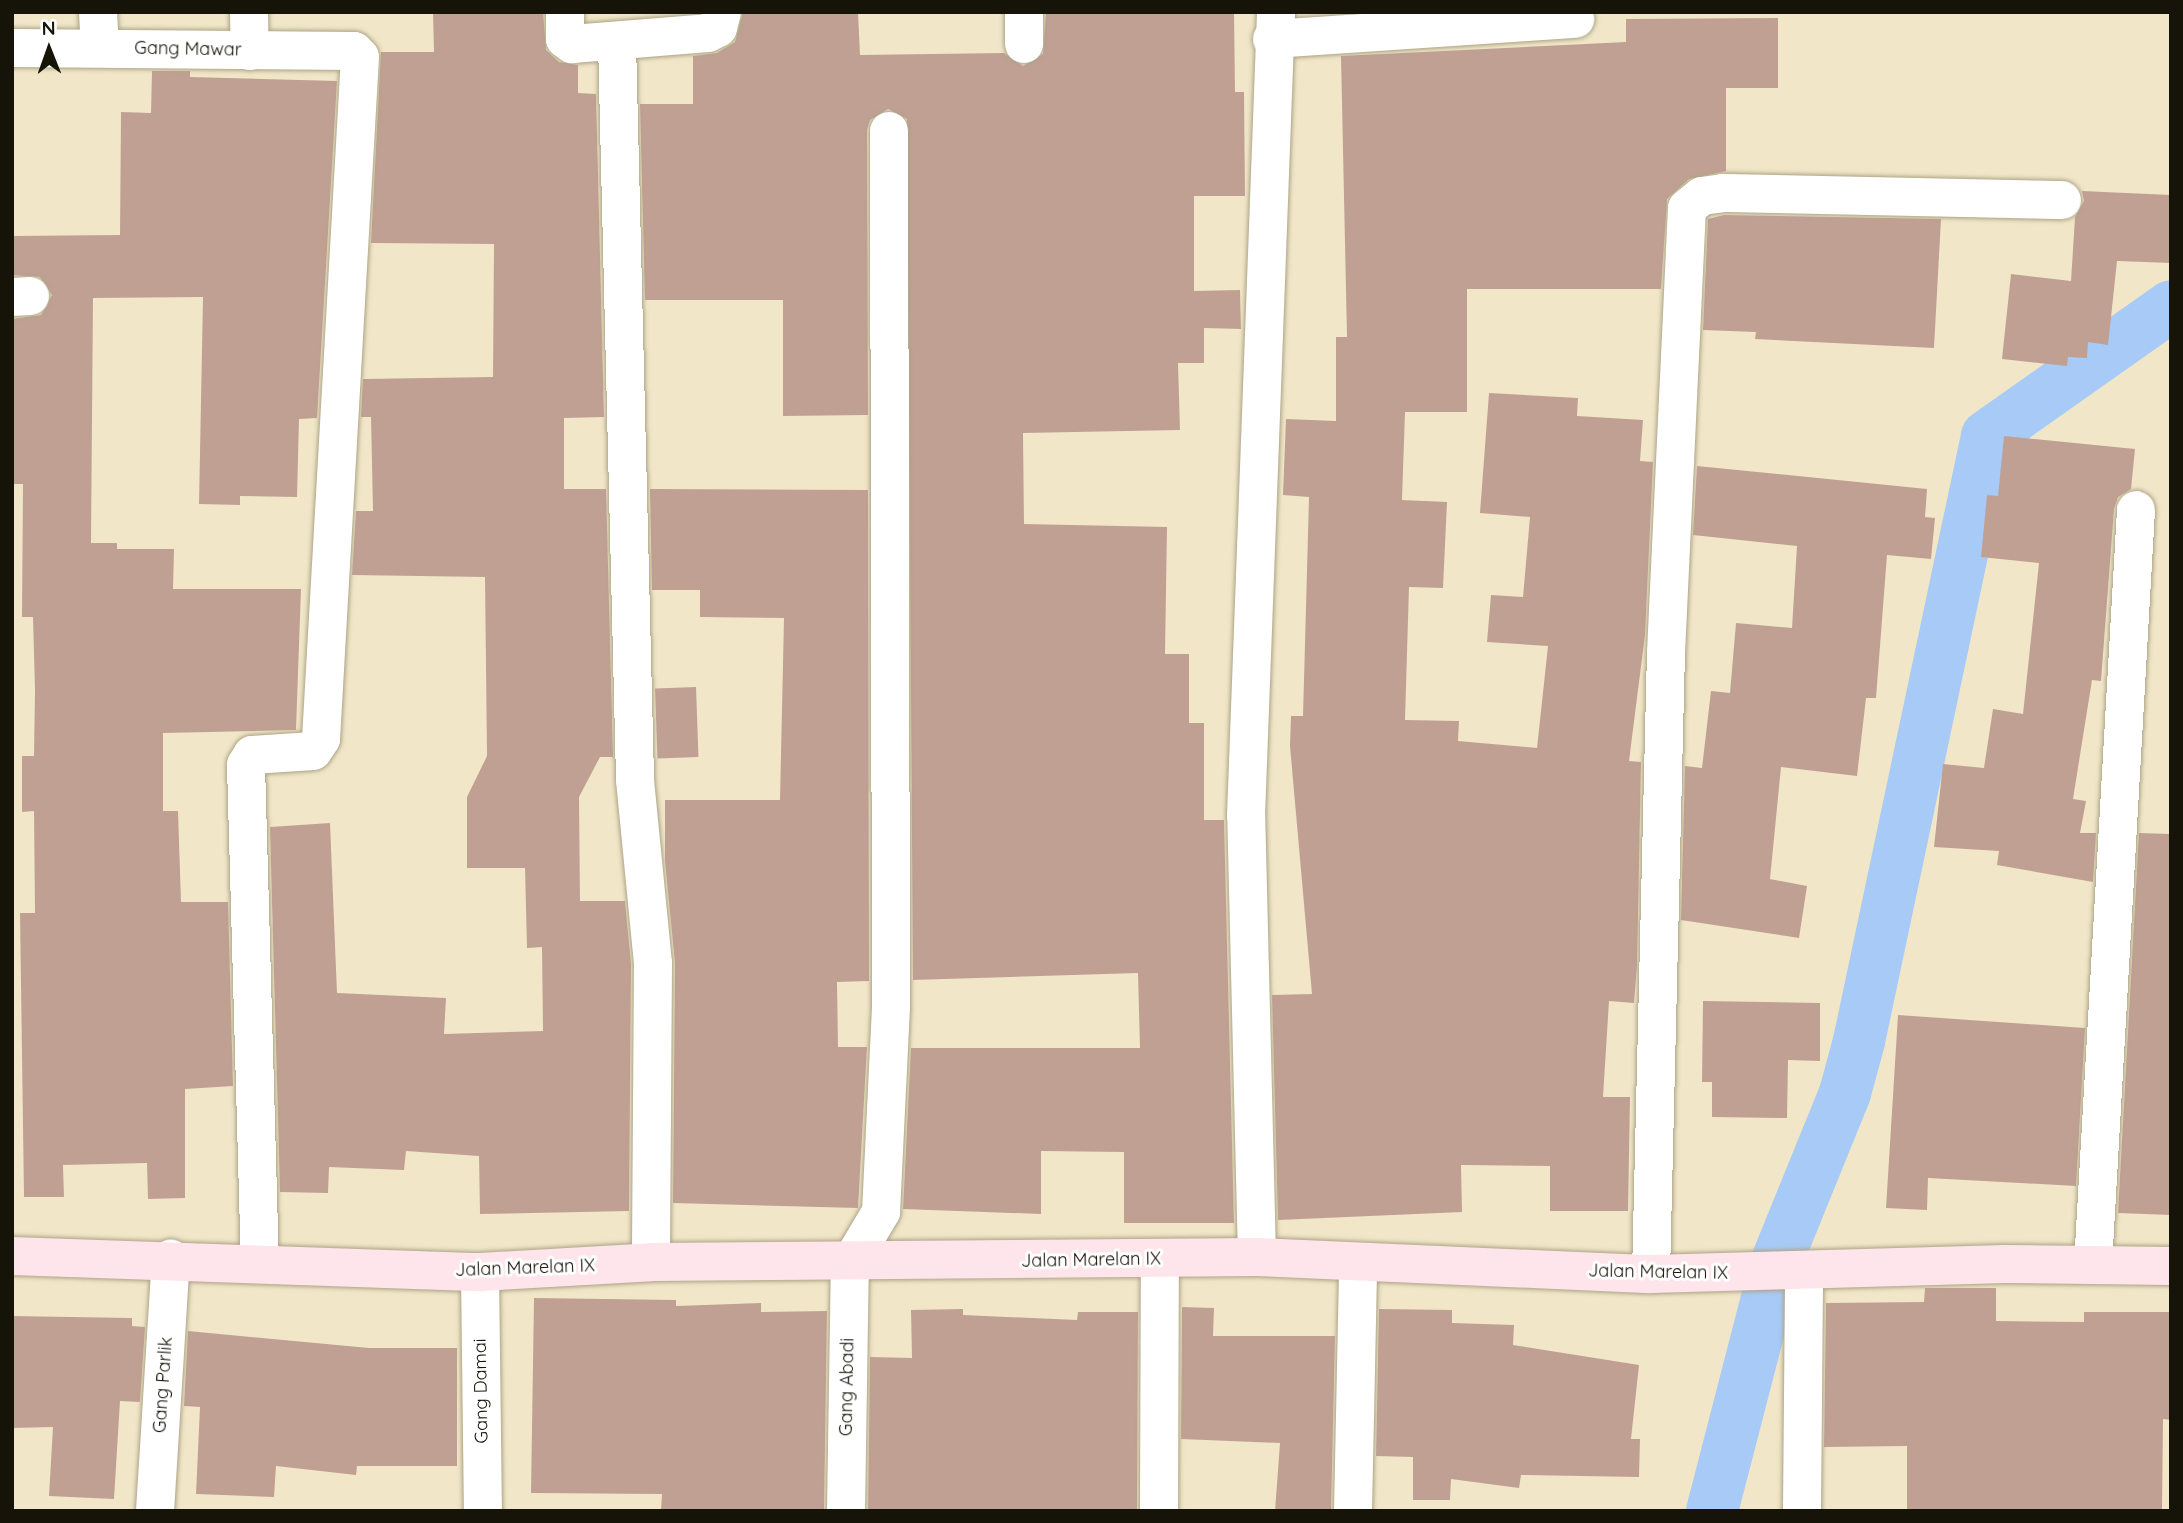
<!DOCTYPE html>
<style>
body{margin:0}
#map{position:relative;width:2183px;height:1523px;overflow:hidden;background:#f1e7c8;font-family:Quicksand,sans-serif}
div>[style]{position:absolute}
.canal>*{height:52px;margin:-26px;padding:0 26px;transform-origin:26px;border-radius:26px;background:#a7cbf6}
.building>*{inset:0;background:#c1a094;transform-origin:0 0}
.roads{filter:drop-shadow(0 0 2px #ada386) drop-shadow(0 0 2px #ada386)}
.minor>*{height:38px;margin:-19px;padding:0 19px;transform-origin:19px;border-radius:19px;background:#fff}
.secondary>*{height:38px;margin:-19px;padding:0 19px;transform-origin:19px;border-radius:19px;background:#fee5ec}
span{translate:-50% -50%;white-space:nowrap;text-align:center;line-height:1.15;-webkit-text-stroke:6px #fff;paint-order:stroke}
.street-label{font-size:18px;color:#161308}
.frame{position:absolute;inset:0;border:14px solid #161308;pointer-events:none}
.north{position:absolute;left:14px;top:14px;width:70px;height:70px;-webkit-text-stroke:5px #fff;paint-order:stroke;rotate:359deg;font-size:19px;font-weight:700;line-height:28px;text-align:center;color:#161308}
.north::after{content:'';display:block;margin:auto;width:24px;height:32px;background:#161308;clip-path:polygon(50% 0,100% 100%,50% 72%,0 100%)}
</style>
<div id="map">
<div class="canal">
<i style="left:1712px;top:1511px;width:256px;rotate:-75.5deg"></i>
<i style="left:1776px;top:1263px;width:183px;rotate:-67.9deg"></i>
<i style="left:1845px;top:1093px;width:54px;rotate:-74.9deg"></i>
<i style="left:1859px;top:1041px;width:618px;rotate:-78.05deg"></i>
<i style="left:1987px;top:436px;width:225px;rotate:-35.2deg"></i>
</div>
<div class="building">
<i style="clip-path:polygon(433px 12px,543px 12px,546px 50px,559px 62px,578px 65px,578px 93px,596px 94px,604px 417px,564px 418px,564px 489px,606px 489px,613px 757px,600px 757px,579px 797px,580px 901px,625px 901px,631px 964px,629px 1211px,480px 1214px,479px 1156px,406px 1151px,404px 1170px,329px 1167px,328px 1193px,280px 1192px,270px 827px,330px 823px,337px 993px,446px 998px,444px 1034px,543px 1031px,542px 947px,527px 948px,525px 868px,467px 868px,467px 797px,487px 756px,485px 577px,352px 575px,356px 511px,373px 511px,371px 417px,361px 417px,363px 379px,493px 377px,494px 244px,371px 243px,381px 52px,434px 52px)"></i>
<i style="clip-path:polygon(743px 12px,858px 12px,860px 55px,1004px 53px,1023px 66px,1043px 54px,1046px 12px,1234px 12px,1235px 92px,1244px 92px,1245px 196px,1194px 196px,1194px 291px,1240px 290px,1241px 329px,1204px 328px,1204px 363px,1178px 363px,1180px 430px,1023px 433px,1024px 524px,1167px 527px,1165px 654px,1189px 654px,1189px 723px,1204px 723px,1204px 820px,1224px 820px,1234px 1223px,1124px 1223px,1124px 1152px,1041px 1151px,1041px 1214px,903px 1209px,911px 1048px,1140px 1048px,1138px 973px,913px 980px,907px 119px,888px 109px,870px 120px,867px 130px,868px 415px,783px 416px,783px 300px,645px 300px,640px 104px,693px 104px,693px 56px,717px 53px,735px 42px)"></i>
<i style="clip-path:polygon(1778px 18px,1778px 88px,1726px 88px,1726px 171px,1689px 179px,1667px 199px,1661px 289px,1467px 289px,1467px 412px,1405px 412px,1402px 500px,1447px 502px,1443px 588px,1409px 587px,1405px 720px,1459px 721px,1458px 741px,1537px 748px,1548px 646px,1487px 642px,1491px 595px,1523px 597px,1530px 517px,1480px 513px,1489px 393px,1578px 398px,1577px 416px,1643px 420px,1640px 461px,1653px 462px,1645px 635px,1629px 761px,1641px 762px,1637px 965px,1634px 1003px,1609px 1001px,1603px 1097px,1630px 1097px,1628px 1211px,1550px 1211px,1550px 1166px,1461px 1165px,1462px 1212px,1278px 1220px,1272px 995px,1312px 994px,1290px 746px,1291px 716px,1303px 716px,1309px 497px,1283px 495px,1286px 419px,1336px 421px,1336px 337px,1347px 337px,1341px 56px,1626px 42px,1626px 19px)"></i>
<i style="clip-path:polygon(152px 71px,190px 71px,190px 77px,337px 81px,317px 418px,299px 419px,297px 497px,240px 496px,240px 505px,199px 504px,203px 297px,93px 298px,91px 543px,117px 543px,117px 549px,174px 549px,173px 589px,301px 589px,296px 730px,163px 733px,163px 811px,178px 811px,181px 902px,228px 902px,233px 1086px,185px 1089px,185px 1198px,148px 1199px,147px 1163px,63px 1165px,64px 1197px,24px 1197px,20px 913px,35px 913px,34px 811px,22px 812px,22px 756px,34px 756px,35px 690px,33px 617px,22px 617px,23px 484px,13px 484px,12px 319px,41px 315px,52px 295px,40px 277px,12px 275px,12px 236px,120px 235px,121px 112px,151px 113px)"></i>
<i style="clip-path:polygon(2082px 191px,2171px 195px,2171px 263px,2117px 261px,2108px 345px,2088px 342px,2087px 358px,2068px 357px,2067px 366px,2002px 359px,2011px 274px,2071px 281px,2075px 217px,2084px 201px)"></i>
<i style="clip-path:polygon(1724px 215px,1941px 219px,1934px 348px,1755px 339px,1756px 332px,1703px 330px,1708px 219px)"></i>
<i style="clip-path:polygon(2004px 436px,2135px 449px,2131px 489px,2118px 497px,2114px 509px,2101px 681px,2092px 680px,2073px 799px,2086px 801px,2080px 833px,2096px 833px,2093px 882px,1997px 865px,1999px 851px,1934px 847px,1943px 764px,1984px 768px,1993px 709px,2023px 714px,2039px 563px,1981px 557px,1987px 495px,1998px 496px)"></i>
<i style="clip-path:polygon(1697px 466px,1927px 489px,1925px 517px,1935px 518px,1931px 559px,1887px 555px,1876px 698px,1866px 698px,1857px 776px,1781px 767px,1770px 879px,1807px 886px,1799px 938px,1681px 920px,1685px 766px,1702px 768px,1711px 691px,1730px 693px,1736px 623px,1792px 628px,1797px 546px,1693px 535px)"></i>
<i style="clip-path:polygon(650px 489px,868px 490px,869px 981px,837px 982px,838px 1047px,867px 1047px,858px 1208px,673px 1203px,675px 963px,665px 861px,665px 800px,780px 800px,784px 618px,700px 617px,700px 590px,652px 590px)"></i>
<i style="left:696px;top:687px;width:70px;height:41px;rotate:88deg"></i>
<i style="clip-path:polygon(2139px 833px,2171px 834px,2171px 1215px,2118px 1213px)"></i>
<i style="clip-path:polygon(1703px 1001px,1820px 1003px,1820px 1061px,1788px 1060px,1787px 1118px,1712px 1117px,1712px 1082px,1702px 1082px)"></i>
<i style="clip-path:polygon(1898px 1015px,2085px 1028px,2076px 1186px,1928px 1178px,1927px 1210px,1886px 1208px)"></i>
<i style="clip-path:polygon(1925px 1288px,1996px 1288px,1996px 1321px,2084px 1322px,2084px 1312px,2171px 1312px,2171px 1420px,2163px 1419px,2162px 1511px,1907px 1509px,1907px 1446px,1824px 1447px,1826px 1303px,1924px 1302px)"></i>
<i style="clip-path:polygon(534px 1298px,676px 1300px,676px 1306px,761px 1303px,761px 1312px,827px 1311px,824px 1511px,661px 1511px,662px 1494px,531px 1493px)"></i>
<i style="clip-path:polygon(1182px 1307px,1214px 1308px,1213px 1336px,1335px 1336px,1331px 1511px,1275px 1511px,1280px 1443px,1181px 1439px)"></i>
<i style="clip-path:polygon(963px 1309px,963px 1315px,1077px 1320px,1078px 1312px,1138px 1312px,1137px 1511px,868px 1511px,870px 1357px,912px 1358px,911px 1310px)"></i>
<i style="clip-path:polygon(1379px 1309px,1452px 1310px,1452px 1323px,1514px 1325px,1513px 1345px,1639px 1365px,1631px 1439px,1640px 1439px,1639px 1477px,1521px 1475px,1519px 1488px,1451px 1479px,1450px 1500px,1413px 1500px,1413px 1457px,1376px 1456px)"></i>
<i style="clip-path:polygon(12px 1316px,132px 1318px,132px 1326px,145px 1327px,140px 1402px,120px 1401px,114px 1499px,49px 1496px,53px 1427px,12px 1428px)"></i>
<i style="clip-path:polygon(188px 1331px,369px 1348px,457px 1348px,457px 1466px,357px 1466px,356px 1475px,276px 1466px,274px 1497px,196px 1494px,200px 1407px,184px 1406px)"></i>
</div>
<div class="roads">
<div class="minor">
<i style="left:98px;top:12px;width:35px;rotate:87deg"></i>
<i style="left:249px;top:12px;width:39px;rotate:89deg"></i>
<i style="left:565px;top:12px;width:27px;rotate:90deg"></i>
<i style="left:565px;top:39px;width:9px;rotate:36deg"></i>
<i style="left:572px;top:44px;width:136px;rotate:-4.6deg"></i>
<i style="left:708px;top:33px;width:11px;rotate:-27deg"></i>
<i style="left:718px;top:28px;width:16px;rotate:-76deg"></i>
<i style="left:1024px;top:12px;width:32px;rotate:90deg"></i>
<i style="left:1272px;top:39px;width:304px;rotate:-3.8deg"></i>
<i style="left:617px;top:42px;width:738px;rotate:88.6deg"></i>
<i style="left:635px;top:780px;width:184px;rotate:84.4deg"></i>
<i style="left:653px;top:963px;width:299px;rotate:90.4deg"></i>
<i style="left:12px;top:48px;width:342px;rotate:0.5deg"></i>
<i style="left:354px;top:51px;width:8px;rotate:45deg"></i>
<i style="left:360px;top:57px;width:683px;rotate:93.27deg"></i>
<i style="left:321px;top:739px;width:14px;rotate:124deg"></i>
<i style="left:313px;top:751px;width:61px;rotate:176.2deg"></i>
<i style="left:252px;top:755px;width:12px;rotate:121deg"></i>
<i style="left:246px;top:765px;width:498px;rotate:88.4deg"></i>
<i style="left:12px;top:297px;width:18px;rotate:-3deg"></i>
<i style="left:1257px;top:1257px;width:441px;rotate:-91.4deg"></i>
<i style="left:1246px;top:816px;width:805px;rotate:-87.86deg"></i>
<i style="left:2093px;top:1265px;width:756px;rotate:-86.74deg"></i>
<i style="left:480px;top:1272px;width:239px;rotate:89.3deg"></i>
<i style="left:1651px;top:1274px;width:621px;rotate:-88.62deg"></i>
<i style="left:1666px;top:653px;width:445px;rotate:-87.3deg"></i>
<i style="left:1687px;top:208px;width:19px;rotate:-39deg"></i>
<i style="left:1702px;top:196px;width:21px;rotate:-8deg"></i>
<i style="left:1723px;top:193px;width:339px;rotate:1.2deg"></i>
<i style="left:155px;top:1511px;width:253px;rotate:-86.4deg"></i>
<i style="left:846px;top:1511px;width:247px;rotate:-89.1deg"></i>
<i style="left:850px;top:1264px;width:61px;rotate:-59.2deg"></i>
<i style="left:881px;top:1212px;width:205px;rotate:-87.2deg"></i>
<i style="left:891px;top:1007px;width:876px;rotate:-90.13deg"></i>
<i style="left:1159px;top:1511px;width:252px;rotate:-89.8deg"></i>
<i style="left:1353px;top:1511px;width:249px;rotate:-88.8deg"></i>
<i style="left:1802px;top:1511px;width:240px;rotate:-89.5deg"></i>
</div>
<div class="secondary">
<i style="left:12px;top:1256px;width:468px;rotate:2deg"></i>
<i style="left:480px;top:1272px;width:171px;rotate:-3.3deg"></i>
<i style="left:651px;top:1262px;width:606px;rotate:-0.47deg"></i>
<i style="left:1257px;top:1257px;width:394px;rotate:2.5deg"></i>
<i style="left:1651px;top:1274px;width:354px;rotate:-1.6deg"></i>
<i style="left:2005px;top:1264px;width:166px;rotate:0.7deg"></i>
</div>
</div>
<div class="street-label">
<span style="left:188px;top:49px;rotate:1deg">Gang Mawar</span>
<span style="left:1091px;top:1260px;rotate:-1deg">Jalan Marelan IX</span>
<span style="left:525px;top:1268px;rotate:-2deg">Jalan Marelan IX</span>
<span style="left:1658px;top:1272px;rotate:1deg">Jalan Marelan IX</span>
<span style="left:163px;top:1385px;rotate:-86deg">Gang Parlik</span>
<span style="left:847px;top:1387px;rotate:-89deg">Gang Abadi</span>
<span style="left:481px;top:1391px;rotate:-91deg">Gang Damai</span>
</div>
<div class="frame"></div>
<div class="north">N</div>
</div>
